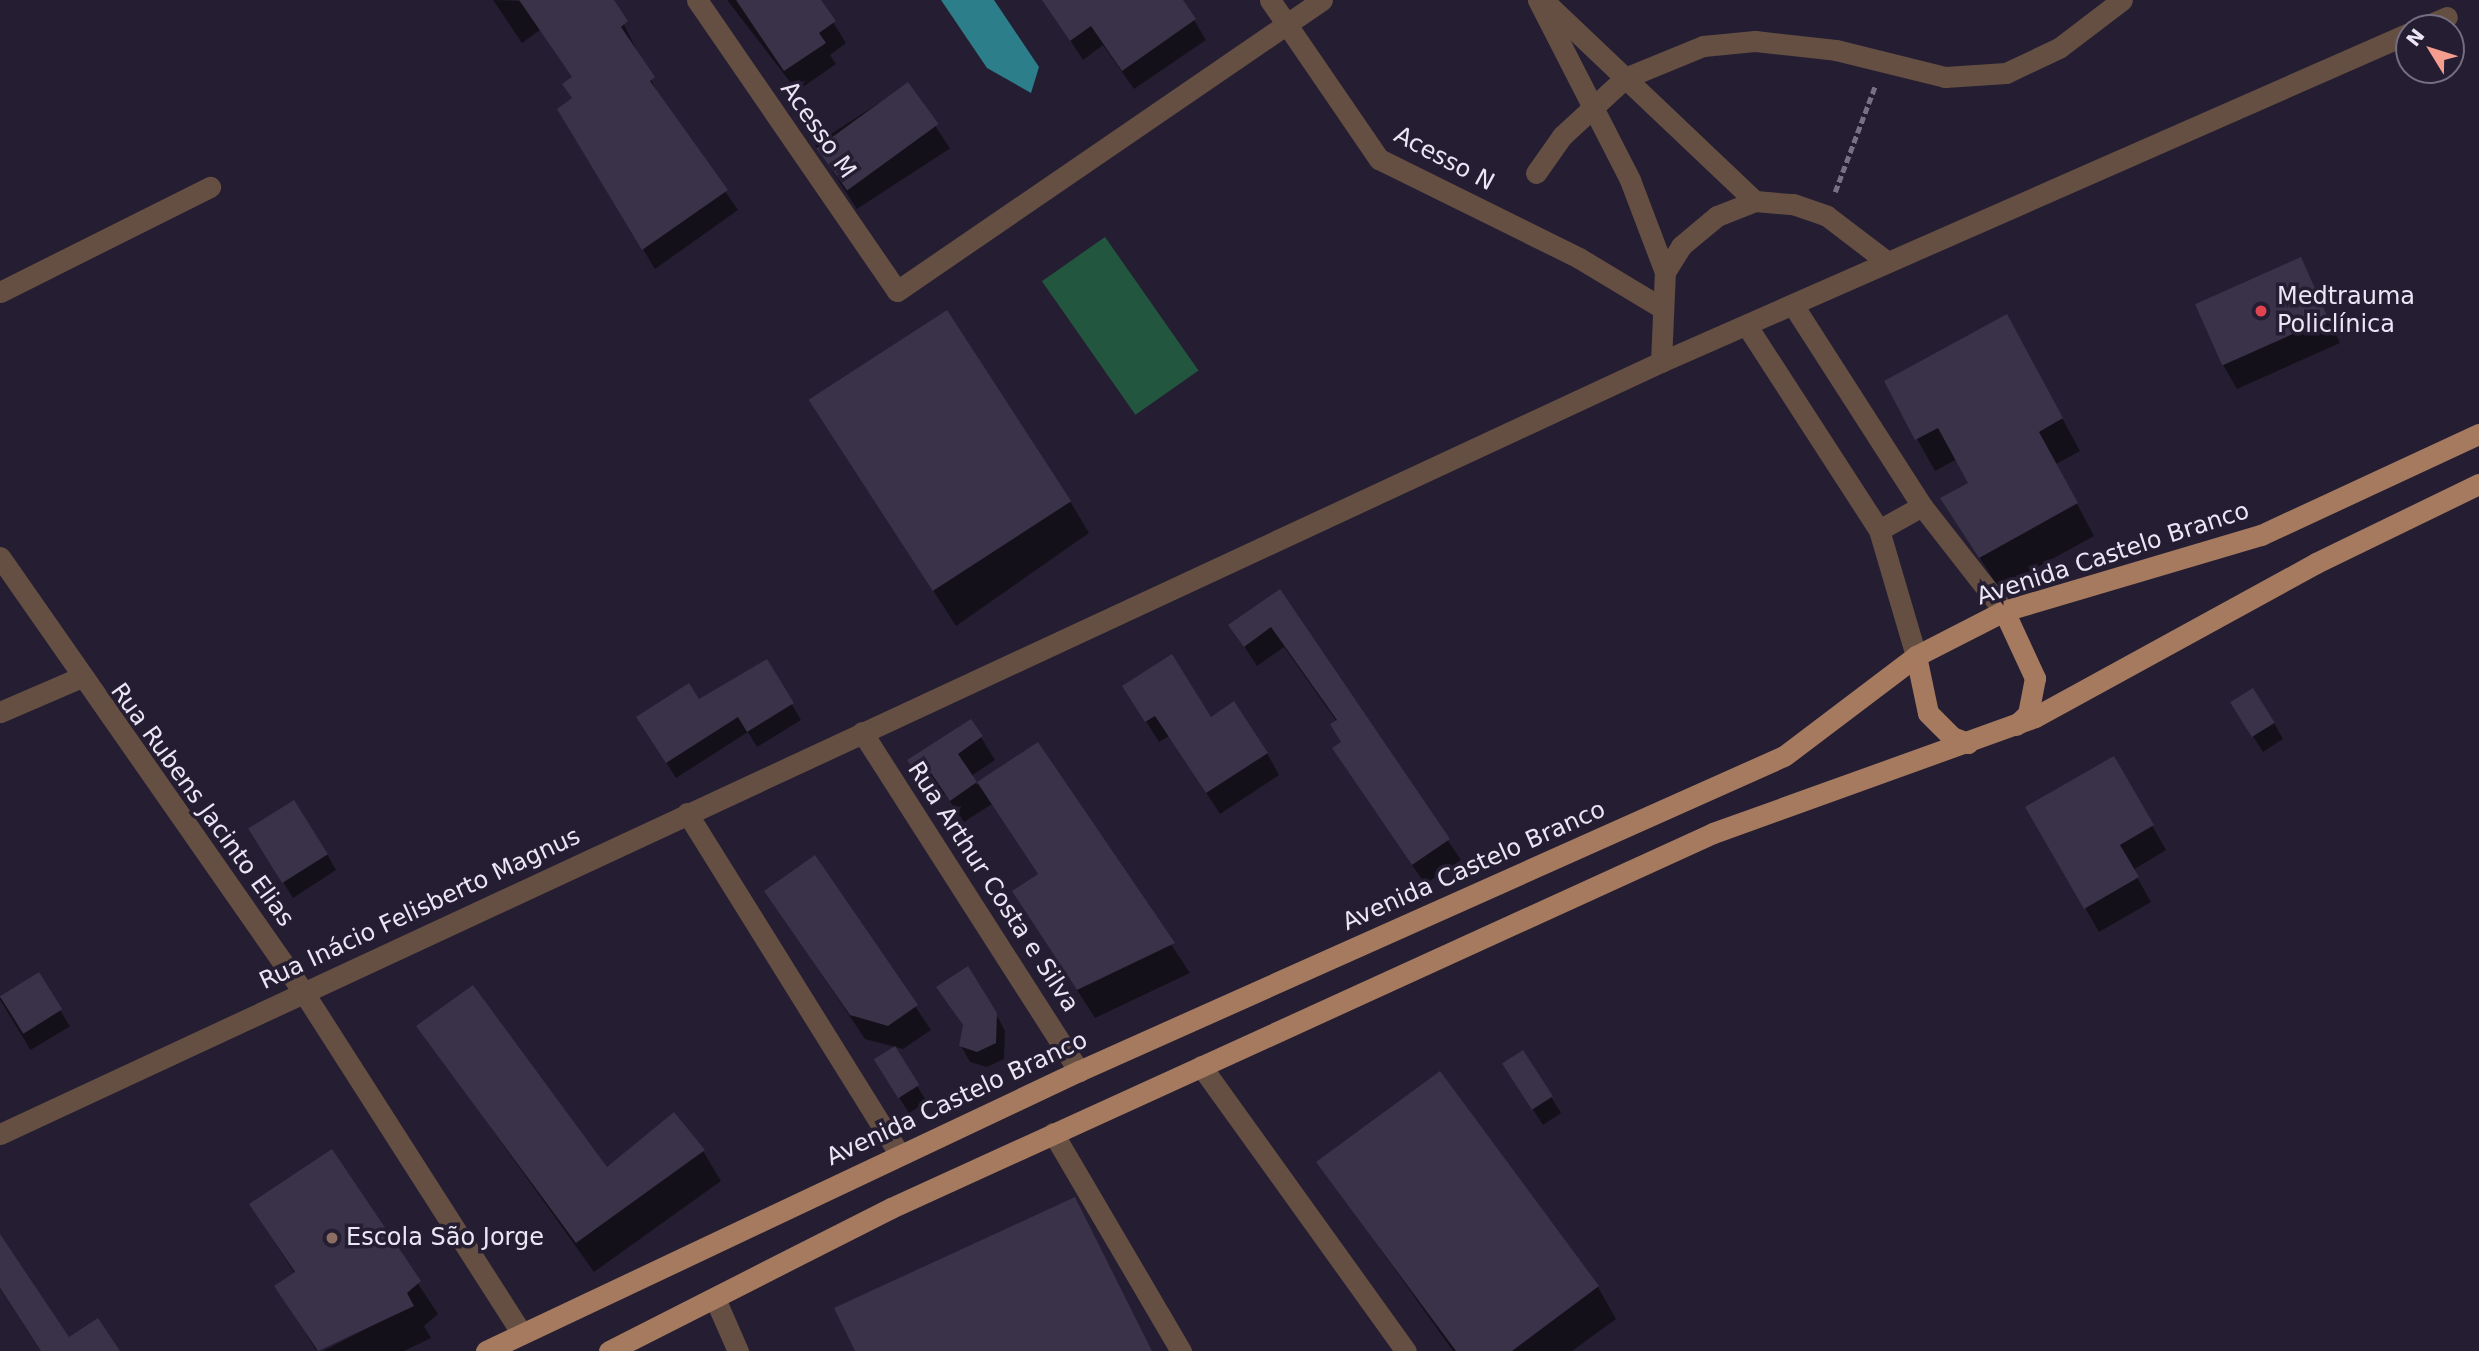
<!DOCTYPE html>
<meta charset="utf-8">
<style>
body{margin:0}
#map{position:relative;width:2479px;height:1351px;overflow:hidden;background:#251e32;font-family:"DejaVu Sans",sans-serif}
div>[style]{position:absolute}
.green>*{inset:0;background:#23563e;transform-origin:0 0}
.water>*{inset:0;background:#2d7e8b}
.shadow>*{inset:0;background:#0007;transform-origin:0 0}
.building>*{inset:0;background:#393248;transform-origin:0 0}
.path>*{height:4.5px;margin-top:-2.25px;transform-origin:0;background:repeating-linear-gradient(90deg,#777183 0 7px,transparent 0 10.5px)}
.minor>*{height:21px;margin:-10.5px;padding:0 10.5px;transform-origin:10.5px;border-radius:10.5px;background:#644f42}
.major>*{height:21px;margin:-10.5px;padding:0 10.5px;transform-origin:10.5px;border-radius:10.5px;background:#a67a5f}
.dots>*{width:19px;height:19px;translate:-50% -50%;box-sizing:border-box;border:4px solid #251e32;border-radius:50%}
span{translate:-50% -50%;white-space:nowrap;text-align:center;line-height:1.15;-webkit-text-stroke:7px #251e32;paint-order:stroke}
.street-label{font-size:24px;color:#eae6f5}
.poi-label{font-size:24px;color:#eae6f5}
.left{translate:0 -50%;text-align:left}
.north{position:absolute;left:2395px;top:14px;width:70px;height:70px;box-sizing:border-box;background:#251e32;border:2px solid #746e80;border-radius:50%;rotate:308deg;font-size:19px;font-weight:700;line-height:28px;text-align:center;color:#eae6f5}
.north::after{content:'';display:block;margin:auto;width:24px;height:32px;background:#f59d8e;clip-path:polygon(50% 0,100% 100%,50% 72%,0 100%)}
</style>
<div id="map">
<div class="green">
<i style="left:1105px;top:237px;width:163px;height:77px;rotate:55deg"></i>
</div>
<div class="water">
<i style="clip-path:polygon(941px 0,994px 0,1039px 67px,1031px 93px,987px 68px)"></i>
</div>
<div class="shadow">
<i style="clip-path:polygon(493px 0,614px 4px,661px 100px,738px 210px,655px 269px,587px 158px,573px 78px,540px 30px,522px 43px)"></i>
<i style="clip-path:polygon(727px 0,819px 0,846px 43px,830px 55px,836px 64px,797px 91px)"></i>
<i style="clip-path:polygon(1044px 0,1182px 0,1206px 40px,1134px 89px,1103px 45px,1083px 60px)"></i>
<i style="left:908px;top:84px;width:77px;height:111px;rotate:57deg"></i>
<i style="clip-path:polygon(2300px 259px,2340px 343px,2237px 389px,2223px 365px)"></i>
<i style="clip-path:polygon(2024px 348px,2080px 451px,2056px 464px,2094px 536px,1999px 588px,1942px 499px,1971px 483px,1957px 459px,1935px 471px,1917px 439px)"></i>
<i style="clip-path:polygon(814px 405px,1070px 501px,1089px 533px,956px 626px)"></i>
<i style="clip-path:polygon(1279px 591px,1461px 860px,1425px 884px,1346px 768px,1337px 722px,1284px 647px,1257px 666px,1231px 626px)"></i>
<i style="clip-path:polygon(766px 661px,801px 720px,757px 747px,748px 732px,676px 778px,648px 734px)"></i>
<i style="clip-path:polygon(1137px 707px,1211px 719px,1267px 753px,1279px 775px,1220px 814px,1169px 736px,1159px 742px)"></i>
<i style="clip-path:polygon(2242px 719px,2274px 723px,2283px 739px,2263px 752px)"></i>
<i style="clip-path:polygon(971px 721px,995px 760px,971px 776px,977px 785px,1038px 744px,1190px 973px,1095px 1018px,1014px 892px,1039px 875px,992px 804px,964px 822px,945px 794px,935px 801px,910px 761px)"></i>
<i style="clip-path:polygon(2114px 759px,2166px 850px,2133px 870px,2151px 902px,2099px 932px,2028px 808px)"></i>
<i style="clip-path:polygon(260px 845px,327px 854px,336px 870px,293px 898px)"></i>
<i style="clip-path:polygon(815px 857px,931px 1030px,903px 1049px,865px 1039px,766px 891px)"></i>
<i style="left:39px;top:975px;width:60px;height:46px;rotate:59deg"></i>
<i style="clip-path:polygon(938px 988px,996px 1014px,1005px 1031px,1004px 1059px,987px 1067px,970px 1062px,961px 1046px,964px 1027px)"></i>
<i style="clip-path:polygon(419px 1027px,607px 1169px,703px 1151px,721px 1181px,594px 1272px)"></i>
<i style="clip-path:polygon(894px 1048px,927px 1102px,909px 1113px,885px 1075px)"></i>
<i style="clip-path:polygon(1523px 1052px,1561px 1113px,1543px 1125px,1514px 1080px)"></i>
<i style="clip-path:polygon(331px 1151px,438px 1314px,424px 1326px,431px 1338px,404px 1351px,323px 1351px,416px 1303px,316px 1350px,276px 1286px,295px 1274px,251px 1205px)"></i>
<i style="clip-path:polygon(1319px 1163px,1598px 1287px,1616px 1319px,1572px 1351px,1453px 1351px)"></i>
<i style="clip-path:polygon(0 1237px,68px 1340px,118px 1351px,41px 1351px,0 1289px)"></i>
</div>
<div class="building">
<i style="clip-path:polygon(519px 0,614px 0,628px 21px,621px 27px,655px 77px,650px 81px,728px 190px,642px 250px,557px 109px,572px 98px,562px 84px,572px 77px)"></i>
<i style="clip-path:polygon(736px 0,821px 0,836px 21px,819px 33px,826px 43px,784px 71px)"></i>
<i style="clip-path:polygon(1042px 0,1183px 0,1196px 19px,1122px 71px,1091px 26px,1070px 41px)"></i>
<i style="left:908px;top:82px;width:52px;height:113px;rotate:54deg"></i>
<i style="left:2301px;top:257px;width:67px;height:116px;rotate:66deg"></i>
<i style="left:947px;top:310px;width:228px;height:165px;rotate:57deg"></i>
<i style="clip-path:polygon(2007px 314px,2063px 418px,2039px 432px,2078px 503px,1979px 558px,1940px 498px,1968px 483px,1938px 428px,1915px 440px,1884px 381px)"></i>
<i style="clip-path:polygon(1280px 589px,1450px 839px,1412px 865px,1332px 748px,1341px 742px,1330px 724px,1337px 720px,1271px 627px,1244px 647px,1228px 625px)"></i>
<i style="clip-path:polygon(1172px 654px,1211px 717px,1234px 701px,1268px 753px,1206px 793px,1155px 716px,1145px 722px,1122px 686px)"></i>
<i style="clip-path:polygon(767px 659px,794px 703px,747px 732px,738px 717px,666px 763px,636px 717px,689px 683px,699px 699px)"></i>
<i style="left:2253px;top:688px;width:41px;height:27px;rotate:58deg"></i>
<i style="clip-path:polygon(971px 719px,983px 736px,958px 754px,977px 782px,950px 801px,931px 773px,921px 780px,907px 760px)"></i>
<i style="clip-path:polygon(1038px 742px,1175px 943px,1077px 990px,1012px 891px,1038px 874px,977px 782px)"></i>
<i style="clip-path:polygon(2114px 756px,2154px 825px,2120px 845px,2139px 877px,2084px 909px,2025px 807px)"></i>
<i style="left:294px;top:800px;width:64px;height:54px;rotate:58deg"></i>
<i style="clip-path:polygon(815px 855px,918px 1005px,888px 1026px,850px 1015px,764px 891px)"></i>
<i style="clip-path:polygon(968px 966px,997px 1013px,996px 1043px,977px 1052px,959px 1046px,963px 1025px,936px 987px)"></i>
<i style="left:39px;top:972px;width:44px;height:46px;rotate:58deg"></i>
<i style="clip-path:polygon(473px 985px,607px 1167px,674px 1112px,705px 1150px,576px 1243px,416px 1026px)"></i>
<i style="left:895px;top:1046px;width:46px;height:25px;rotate:58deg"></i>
<i style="left:1523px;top:1050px;width:55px;height:25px;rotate:57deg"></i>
<i style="clip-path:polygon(1440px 1071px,1599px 1286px,1512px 1351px,1456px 1351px,1316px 1162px)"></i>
<i style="clip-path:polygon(332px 1149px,421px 1281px,407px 1293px,414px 1306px,318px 1351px,274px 1286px,295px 1272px,249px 1204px)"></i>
<i style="clip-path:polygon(1075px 1197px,1152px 1351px,855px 1351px,834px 1308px)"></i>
<i style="clip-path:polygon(0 1234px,69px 1337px,98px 1318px,120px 1351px,41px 1351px,0 1288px)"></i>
</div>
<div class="path">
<i style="left:1835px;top:192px;width:113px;rotate:-69.3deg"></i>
</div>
<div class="minor">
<i style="left:697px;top:0;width:353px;rotate:55.5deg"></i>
<i style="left:897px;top:291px;width:515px;rotate:-34.4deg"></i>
<i style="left:1270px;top:0;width:193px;rotate:55.6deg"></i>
<i style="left:1379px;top:159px;width:223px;rotate:26.3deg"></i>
<i style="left:1579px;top:258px;width:93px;rotate:31deg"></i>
<i style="left:1538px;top:0;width:202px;rotate:62.9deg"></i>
<i style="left:1630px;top:180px;width:98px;rotate:69.2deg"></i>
<i style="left:1543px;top:0;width:292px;rotate:43.5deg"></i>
<i style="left:2421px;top:28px;width:28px;rotate:-23deg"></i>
<i style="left:1536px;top:173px;width:45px;rotate:-54.9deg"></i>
<i style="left:1562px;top:136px;width:86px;rotate:-42.6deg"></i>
<i style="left:1625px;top:78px;width:84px;rotate:-22.3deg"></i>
<i style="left:1703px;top:46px;width:52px;rotate:-5.5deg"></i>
<i style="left:1755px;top:41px;width:81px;rotate:6.3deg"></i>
<i style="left:1836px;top:50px;width:112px;rotate:13.9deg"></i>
<i style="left:1945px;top:77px;width:61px;rotate:-3.8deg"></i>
<i style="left:2006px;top:73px;width:59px;rotate:-25.3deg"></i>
<i style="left:2059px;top:48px;width:79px;rotate:-37.3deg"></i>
<i style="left:0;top:292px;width:235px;rotate:-26.6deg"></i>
<i style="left:1793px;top:305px;width:239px;rotate:57.3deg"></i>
<i style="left:1922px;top:506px;width:133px;rotate:52deg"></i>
<i style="left:1747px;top:326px;width:243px;rotate:57.1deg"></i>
<i style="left:1879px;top:530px;width:131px;rotate:73.6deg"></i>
<i style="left:1661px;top:362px;width:90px;rotate:-87.5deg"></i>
<i style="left:1665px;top:272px;width:31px;rotate:-58deg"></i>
<i style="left:1681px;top:246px;width:47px;rotate:-39.8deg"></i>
<i style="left:1717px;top:216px;width:41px;rotate:-21.5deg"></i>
<i style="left:1755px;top:201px;width:38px;rotate:5deg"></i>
<i style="left:1793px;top:204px;width:36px;rotate:19deg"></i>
<i style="left:1827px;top:216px;width:74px;rotate:37.3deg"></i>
<i style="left:1879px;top:530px;width:49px;rotate:-29.2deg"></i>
<i style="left:0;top:557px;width:532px;rotate:55.11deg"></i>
<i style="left:304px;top:993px;width:401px;rotate:57.4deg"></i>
<i style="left:0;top:712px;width:86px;rotate:-23.3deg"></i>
<i style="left:862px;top:732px;width:403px;rotate:57.4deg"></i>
<i style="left:687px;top:813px;width:402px;rotate:58.1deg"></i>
<i style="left:1201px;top:1066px;width:351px;rotate:54.3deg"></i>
<i style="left:1053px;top:1133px;width:253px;rotate:59.6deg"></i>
<i style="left:0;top:1134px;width:1832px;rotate:-24.93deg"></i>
<i style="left:1661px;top:362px;width:817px;rotate:-23.74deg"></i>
<i style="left:716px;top:1301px;width:55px;rotate:66.3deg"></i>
</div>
<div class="major">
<i style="left:2004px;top:611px;width:74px;rotate:65.2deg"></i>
<i style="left:2035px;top:678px;width:37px;rotate:101deg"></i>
<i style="left:2028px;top:714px;width:16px;rotate:137deg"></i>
<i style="left:1916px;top:656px;width:58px;rotate:78.1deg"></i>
<i style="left:1928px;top:713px;width:34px;rotate:45deg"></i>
<i style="left:1952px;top:737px;width:17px;rotate:21deg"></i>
<i style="left:486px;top:1351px;width:656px;rotate:-25.28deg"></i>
<i style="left:1079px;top:1071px;width:772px;rotate:-24.08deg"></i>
<i style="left:1784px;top:756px;width:166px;rotate:-37.1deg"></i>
<i style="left:1916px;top:656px;width:99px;rotate:-27.1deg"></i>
<i style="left:2004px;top:611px;width:268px;rotate:-16.5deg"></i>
<i style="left:2261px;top:535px;width:240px;rotate:-24.9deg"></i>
<i style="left:609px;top:1351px;width:316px;rotate:-26.9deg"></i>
<i style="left:891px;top:1208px;width:903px;rotate:-24.52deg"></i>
<i style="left:1713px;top:833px;width:342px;rotate:-19.8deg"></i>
<i style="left:2035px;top:717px;width:320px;rotate:-28.7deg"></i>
<i style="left:2316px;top:563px;width:181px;rotate:-25.9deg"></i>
</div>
<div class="dots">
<i style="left:2261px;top:311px;background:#e0444e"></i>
<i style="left:332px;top:1238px;background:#8d6e63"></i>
</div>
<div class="street-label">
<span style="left:818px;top:130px;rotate:55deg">Acesso M</span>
<span style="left:1444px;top:159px;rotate:28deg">Acesso N</span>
<span style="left:2113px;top:554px;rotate:-18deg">Avenida Castelo Branco</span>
<span style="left:202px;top:805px;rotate:54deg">Rua Rubens Jacinto Elias</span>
<span style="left:1474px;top:866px;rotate:-24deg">Avenida Castelo Branco</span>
<span style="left:993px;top:887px;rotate:57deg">Rua Arthur Costa e Silva</span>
<span style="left:420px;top:909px;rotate:-25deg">Rua Inácio Felisberto Magnus</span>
<span style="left:957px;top:1099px;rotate:-25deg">Avenida Castelo Branco</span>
</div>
<div class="poi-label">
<span class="left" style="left:2277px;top:311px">Medtrauma<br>Policlínica</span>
<span class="left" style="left:346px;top:1238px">Escola São Jorge</span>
</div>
<div class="north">N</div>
</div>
